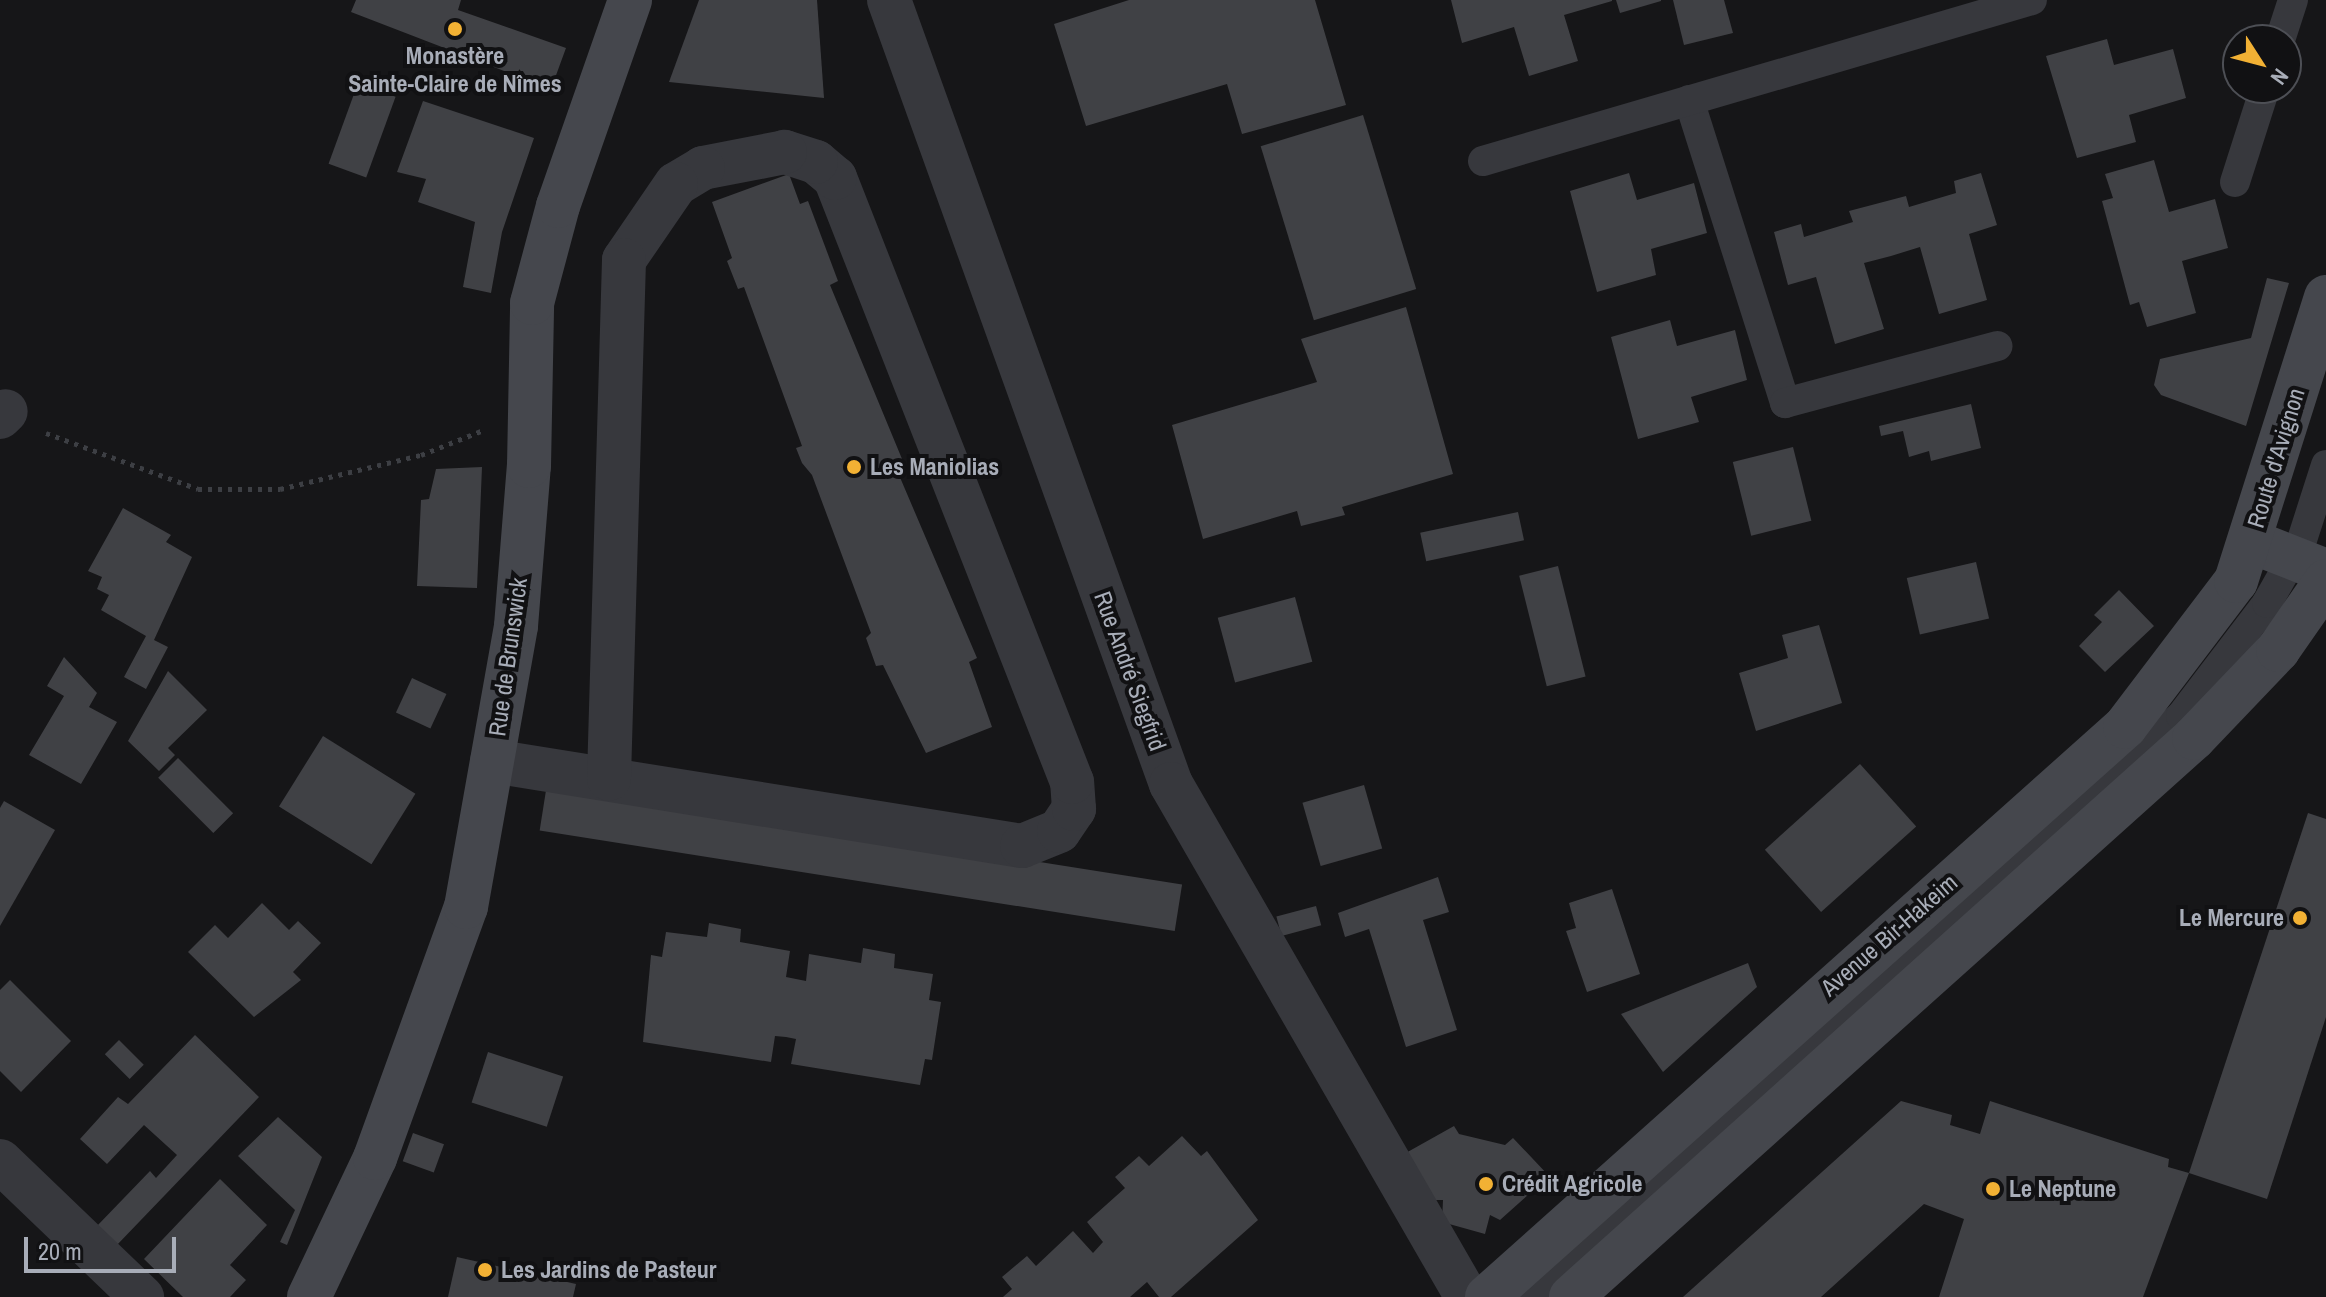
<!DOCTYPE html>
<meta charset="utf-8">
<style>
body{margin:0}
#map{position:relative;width:2326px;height:1297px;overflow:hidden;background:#161618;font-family:"Archivo Narrow",sans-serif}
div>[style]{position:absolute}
.building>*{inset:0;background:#404145;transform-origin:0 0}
.path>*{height:5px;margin-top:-2.5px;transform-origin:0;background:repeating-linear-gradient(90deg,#3d3f44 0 4px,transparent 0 10px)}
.lane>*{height:30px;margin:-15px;padding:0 15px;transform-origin:15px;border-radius:15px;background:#37383d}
.street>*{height:44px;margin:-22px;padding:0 22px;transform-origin:22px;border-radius:22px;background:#37383d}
.secondary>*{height:44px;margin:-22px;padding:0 22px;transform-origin:22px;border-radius:22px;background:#45474d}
.dots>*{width:22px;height:22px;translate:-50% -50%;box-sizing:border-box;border:4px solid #111113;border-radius:50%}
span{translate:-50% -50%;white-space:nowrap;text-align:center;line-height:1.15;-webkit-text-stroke:8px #111113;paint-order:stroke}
.poi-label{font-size:24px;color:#a8adb8;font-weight:700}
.left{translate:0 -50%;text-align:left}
.right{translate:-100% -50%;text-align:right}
.street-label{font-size:24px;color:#a8adb8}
.north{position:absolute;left:2222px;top:24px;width:80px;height:80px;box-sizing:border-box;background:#111113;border:2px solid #4d4f55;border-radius:50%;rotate:126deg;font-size:22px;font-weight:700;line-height:32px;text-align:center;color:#a8adb8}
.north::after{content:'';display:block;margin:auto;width:28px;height:36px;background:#f2b134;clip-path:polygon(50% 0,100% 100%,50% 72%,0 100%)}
.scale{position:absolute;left:24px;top:1237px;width:152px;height:36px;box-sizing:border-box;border:4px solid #a8adb8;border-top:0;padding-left:10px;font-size:24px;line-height:28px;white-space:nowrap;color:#a8adb8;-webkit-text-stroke:6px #111113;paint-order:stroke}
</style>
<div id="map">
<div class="building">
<i style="clip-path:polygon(356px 0,461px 0,458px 10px,566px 48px,551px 89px,351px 12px)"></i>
<i style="clip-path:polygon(699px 0,817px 0,824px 98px,669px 82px)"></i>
<i style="clip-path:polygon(1129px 0,1315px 0,1346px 105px,1242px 134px,1227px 84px,1086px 126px,1054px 24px)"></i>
<i style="clip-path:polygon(1451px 0,1612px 0,1612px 1px,1564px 15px,1578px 61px,1529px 76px,1514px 27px,1462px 43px)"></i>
<i style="clip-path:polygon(1616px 0,1661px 0,1661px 1px,1620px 13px)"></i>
<i style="clip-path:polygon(1673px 0,1724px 0,1733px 33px,1684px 45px)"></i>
<i style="clip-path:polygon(2107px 39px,2114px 65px,2173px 49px,2186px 98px,2129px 115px,2136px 142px,2077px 158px,2046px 56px)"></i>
<i style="left:358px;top:83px;width:40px;height:86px;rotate:20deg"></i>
<i style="clip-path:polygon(423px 101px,534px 138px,502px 232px,491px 293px,463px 287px,475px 222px,418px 202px,426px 179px,397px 172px)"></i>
<i style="left:1363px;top:115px;width:182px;height:107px;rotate:73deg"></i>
<i style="clip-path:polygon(2154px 160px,2169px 212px,2215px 199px,2228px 248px,2182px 261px,2196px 313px,2147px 327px,2139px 302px,2130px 305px,2102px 201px,2113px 198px,2105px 174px)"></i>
<i style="clip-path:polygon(1629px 173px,1637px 200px,1694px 183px,1707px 233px,1651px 249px,1656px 275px,1597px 292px,1570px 191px)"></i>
<i style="clip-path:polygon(1981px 173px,1997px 225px,1969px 234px,1987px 300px,1939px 314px,1920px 247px,1891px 256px,1864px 263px,1884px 329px,1835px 344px,1816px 277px,1788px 285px,1774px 232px,1801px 224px,1804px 237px,1853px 222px,1849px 211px,1906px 196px,1909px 207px,1956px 193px,1954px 181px)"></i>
<i style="clip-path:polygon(789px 174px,800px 204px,808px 201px,838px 281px,830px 285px,907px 471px,899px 475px,977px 658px,969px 662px,992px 727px,926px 753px,883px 665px,876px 666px,866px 638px,871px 633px,812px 475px,802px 463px,796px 448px,802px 446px,744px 287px,738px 289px,727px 261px,732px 258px,712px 202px)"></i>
<i style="clip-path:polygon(2267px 278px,2289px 283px,2246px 426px,2161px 395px,2154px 385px,2160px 359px,2251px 338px)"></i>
<i style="clip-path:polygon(1406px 307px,1453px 474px,1342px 507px,1345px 515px,1301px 526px,1297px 511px,1203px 539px,1172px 425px,1317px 382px,1301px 339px)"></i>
<i style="clip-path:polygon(1670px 320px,1677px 346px,1735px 330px,1747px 380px,1691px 397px,1699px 422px,1638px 439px,1611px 337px)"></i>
<i style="clip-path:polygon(1971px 404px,1981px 448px,1931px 461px,1929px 451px,1909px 457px,1903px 431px,1881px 436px,1879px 426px)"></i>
<i style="left:1793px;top:447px;width:76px;height:62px;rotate:76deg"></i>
<i style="clip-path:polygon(482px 467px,477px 588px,417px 586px,421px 500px,429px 499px,436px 469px)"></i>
<i style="clip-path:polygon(123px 508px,171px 535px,166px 542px,192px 557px,154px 640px,168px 647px,146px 689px,124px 677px,146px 636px,101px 610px,109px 595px,97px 589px,102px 577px,88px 571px)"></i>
<i style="left:1518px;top:512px;width:29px;height:100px;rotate:78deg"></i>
<i style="left:1976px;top:562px;width:58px;height:71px;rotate:77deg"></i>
<i style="left:1558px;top:566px;width:114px;height:40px;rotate:76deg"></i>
<i style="clip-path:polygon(2119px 590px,2154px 626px,2105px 672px,2079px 646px,2102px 622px,2094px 615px)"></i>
<i style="left:1295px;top:597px;width:67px;height:80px;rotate:75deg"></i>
<i style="clip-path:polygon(1819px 625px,1842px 703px,1756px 731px,1739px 673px,1788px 658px,1782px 635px)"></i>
<i style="clip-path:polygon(64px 657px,97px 693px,89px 707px,117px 722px,81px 784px,29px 755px,64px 696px,47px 686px)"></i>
<i style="clip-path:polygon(168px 671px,207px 710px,168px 748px,175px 755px,159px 771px,128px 741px)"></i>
<i style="left:412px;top:678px;width:38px;height:38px;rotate:25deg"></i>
<i style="left:323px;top:736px;width:109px;height:83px;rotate:32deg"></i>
<i style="left:178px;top:758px;width:78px;height:28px;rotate:45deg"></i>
<i style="left:1860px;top:764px;width:84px;height:128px;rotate:48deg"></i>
<i style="left:547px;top:784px;width:643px;height:47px;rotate:9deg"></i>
<i style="left:1364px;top:785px;width:66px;height:64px;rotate:74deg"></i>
<i style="clip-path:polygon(4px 801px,55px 830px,0 926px,0 808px)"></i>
<i style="clip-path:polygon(2308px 813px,2326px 819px,2326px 1017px,2267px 1199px,2189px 1173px)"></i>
<i style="clip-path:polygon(1438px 877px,1449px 912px,1423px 920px,1457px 1030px,1406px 1047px,1369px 929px,1345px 937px,1338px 913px)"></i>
<i style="clip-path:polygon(1612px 889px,1640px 974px,1587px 992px,1566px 931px,1576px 928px,1569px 903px)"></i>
<i style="clip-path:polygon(262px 903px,289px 930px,298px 921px,321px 943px,293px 972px,301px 980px,254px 1017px,188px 952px,215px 925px,228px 938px)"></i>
<i style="left:1316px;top:906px;width:20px;height:41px;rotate:75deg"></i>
<i style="clip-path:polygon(709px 923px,741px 929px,740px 942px,790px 951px,786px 977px,806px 981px,809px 954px,861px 963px,863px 948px,895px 954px,894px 968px,933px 974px,929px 1000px,941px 1002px,932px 1060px,925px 1059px,920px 1085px,791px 1064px,796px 1039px,786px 1037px,775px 1036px,771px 1062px,643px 1042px,651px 955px,662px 957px,666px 932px,707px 937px)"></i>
<i style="clip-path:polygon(1748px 963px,1757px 987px,1663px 1072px,1621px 1014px)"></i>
<i style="clip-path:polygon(10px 980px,71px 1041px,21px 1092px,0 1071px,0 990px)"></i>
<i style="clip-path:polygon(195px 1035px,259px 1097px,116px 1246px,96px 1227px,150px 1171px,156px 1178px,177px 1155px,144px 1125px,107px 1164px,80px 1139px,118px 1097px,128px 1104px)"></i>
<i style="left:119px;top:1040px;width:35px;height:20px;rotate:45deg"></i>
<i style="left:488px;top:1052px;width:79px;height:53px;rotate:18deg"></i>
<i style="clip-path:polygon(1901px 1101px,1952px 1115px,1950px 1125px,1980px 1134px,1990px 1101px,2169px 1159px,2168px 1167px,2189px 1173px,2143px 1297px,1939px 1297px,1964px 1219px,1924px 1204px,1821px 1297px,1683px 1297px)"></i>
<i style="clip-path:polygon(278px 1117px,322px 1157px,287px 1245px,280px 1242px,295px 1210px,238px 1156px)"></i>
<i style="clip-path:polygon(1454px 1126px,1459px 1134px,1505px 1145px,1513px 1138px,1549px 1176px,1500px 1220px,1490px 1215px,1485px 1234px,1442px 1222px,1443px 1200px,1430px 1200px,1404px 1154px)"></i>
<i style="left:413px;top:1133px;width:33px;height:30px;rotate:20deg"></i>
<i style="clip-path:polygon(1182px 1136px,1201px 1156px,1207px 1151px,1258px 1220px,1171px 1297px,1159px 1297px,1147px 1282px,1130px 1297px,1003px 1297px,1012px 1289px,1002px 1277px,1027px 1256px,1036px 1266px,1073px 1231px,1093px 1253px,1103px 1242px,1087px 1222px,1125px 1188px,1115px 1177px,1139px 1156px,1149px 1166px)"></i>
<i style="clip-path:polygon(220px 1179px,267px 1225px,230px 1265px,246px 1280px,230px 1297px,183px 1297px,144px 1259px)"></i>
<i style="clip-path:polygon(457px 1257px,576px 1284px,573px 1297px,448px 1297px)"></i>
</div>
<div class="path">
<i style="left:46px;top:433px;width:162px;rotate:20.2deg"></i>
<i style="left:198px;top:489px;width:82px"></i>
<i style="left:280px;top:489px;width:145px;rotate:-13.6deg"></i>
<i style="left:421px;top:455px;width:65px;rotate:-21.8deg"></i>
</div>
<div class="lane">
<i style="left:2280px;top:40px;width:42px;rotate:-72deg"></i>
<i style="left:1689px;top:100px;width:318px;rotate:72.4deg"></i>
<i style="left:1785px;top:403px;width:220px;rotate:-15deg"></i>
<i style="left:1483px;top:161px;width:572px;rotate:-16.34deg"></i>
<i style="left:2235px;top:182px;width:99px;rotate:-72.3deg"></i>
<i style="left:1533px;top:1297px;width:870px;rotate:-41.88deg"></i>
<i style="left:2181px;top:716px;width:142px;rotate:-52.7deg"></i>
<i style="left:2267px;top:603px;width:69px;rotate:-60.5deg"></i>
<i style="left:2301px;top:543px;width:82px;rotate:-72.2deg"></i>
</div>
<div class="street">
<i style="left:889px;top:0;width:833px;rotate:70.22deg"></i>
<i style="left:1171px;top:784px;width:592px;rotate:60.02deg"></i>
<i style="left:0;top:417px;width:8px;rotate:-45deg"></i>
<i style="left:492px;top:761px;width:537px;rotate:9.11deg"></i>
<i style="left:1022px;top:846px;width:40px;rotate:-22deg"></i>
<i style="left:1059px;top:831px;width:27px;rotate:-56deg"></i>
<i style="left:1074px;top:809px;width:27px;rotate:-94deg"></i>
<i style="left:1072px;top:782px;width:649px;rotate:-111.42deg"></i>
<i style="left:835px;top:178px;width:25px;rotate:-140deg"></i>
<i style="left:816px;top:162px;width:33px;rotate:-162deg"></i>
<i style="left:785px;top:152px;width:84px;rotate:169deg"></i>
<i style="left:703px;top:168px;width:31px;rotate:149deg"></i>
<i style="left:676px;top:184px;width:92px;rotate:124.4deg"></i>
<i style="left:624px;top:260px;width:519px;rotate:91.66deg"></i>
<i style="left:0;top:1161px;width:197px;rotate:43.8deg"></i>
</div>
<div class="secondary">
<i style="left:2250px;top:541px;width:82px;rotate:21.5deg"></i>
<i style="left:309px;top:1297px;width:154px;rotate:-64.6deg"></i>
<i style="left:375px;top:1158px;width:267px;rotate:-70.1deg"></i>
<i style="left:466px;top:907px;width:285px;rotate:-79.9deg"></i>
<i style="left:516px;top:626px;width:161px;rotate:-85.4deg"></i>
<i style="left:529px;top:466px;width:163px;rotate:-88.9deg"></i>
<i style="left:532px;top:303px;width:100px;rotate:-75deg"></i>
<i style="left:558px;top:206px;width:218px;rotate:-70.7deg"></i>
<i style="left:1487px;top:1297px;width:856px;rotate:-41.78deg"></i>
<i style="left:2125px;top:727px;width:183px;rotate:-52.8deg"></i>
<i style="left:2236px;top:581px;width:298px;rotate:-72.4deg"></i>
<i style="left:1571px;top:1297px;width:837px;rotate:-41.9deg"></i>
<i style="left:2194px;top:738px;width:122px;rotate:-46.3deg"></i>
<i style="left:2278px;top:650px;width:84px;rotate:-55.2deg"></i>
</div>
<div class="dots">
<i style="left:455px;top:29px;background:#f2b134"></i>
<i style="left:854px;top:467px;background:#f2b134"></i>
<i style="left:2300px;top:918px;background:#f2b134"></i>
<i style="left:1486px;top:1184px;background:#f2b134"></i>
<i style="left:1993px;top:1189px;background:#f2b134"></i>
<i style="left:485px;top:1270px;background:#f2b134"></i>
</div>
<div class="poi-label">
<span style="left:455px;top:70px">Monastère<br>Sainte-Claire de Nîmes</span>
<span class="left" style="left:870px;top:467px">Les Maniolias</span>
<span class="right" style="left:2284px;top:918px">Le Mercure</span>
<span class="left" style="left:1502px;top:1184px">Crédit Agricole</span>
<span class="left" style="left:2009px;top:1189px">Le Neptune</span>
<span class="left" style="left:501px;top:1270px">Les Jardins de Pasteur</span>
</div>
<div class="street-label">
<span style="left:2276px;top:458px;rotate:-73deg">Route d'Avignon</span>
<span style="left:508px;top:657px;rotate:-82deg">Rue de Brunswick</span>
<span style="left:1130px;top:671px;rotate:70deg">Rue André Siegfrid</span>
<span style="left:1889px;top:935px;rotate:-41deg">Avenue Bir-Hakeim</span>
</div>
<div class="north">N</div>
<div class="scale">20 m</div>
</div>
